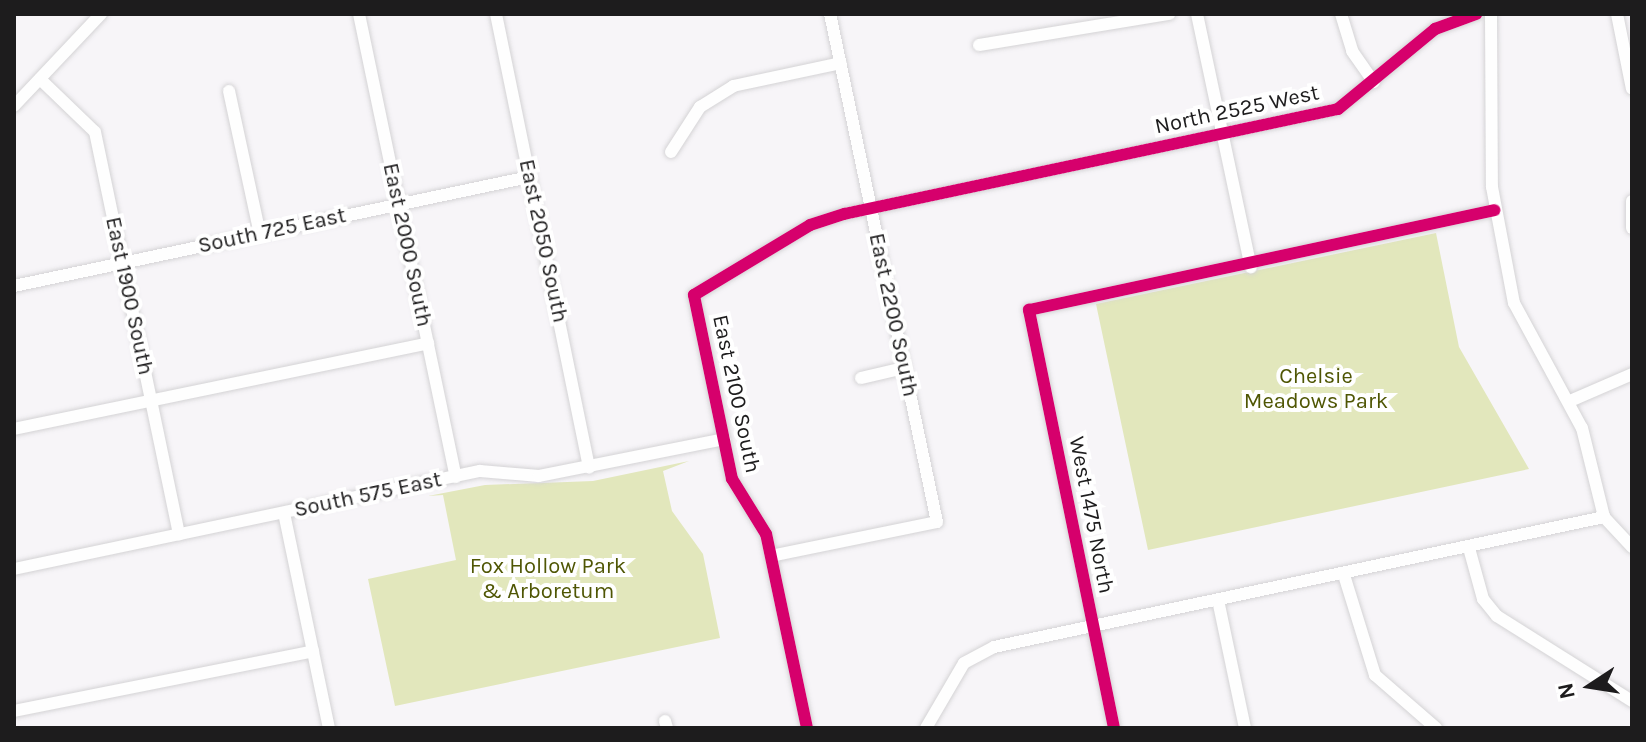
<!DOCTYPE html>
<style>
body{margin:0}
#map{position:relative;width:1646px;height:742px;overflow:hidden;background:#f7f5f8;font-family:Karla,sans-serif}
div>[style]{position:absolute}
.green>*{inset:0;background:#e2e7bc}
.roads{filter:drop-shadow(0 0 2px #d4d3d5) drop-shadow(0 0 2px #d4d3d5)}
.minor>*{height:12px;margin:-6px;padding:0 6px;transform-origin:6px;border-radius:6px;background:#fefefe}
.cycleway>*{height:12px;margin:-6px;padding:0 6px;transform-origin:6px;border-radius:6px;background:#d6006c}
span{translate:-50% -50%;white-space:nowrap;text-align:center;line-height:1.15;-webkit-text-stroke:8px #fff;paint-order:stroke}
.street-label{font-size:22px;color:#1d1c1d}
.park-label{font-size:22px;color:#4f5604}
.frame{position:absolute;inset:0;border:16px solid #1d1c1d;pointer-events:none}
.north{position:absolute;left:1550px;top:646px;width:80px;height:80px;-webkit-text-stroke:6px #fff;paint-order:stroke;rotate:258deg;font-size:22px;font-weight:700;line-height:32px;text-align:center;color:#1d1c1d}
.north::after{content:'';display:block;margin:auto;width:28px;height:36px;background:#1d1c1d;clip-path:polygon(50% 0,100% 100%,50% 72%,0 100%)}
</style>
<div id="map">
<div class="green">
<i style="clip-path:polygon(1436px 233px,1459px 347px,1529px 469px,1148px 550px,1096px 304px)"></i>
<i style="clip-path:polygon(689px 461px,663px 471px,672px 511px,703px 554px,720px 638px,395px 706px,368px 579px,456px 560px,443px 495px,428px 496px,485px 485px,593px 481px)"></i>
</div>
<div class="roads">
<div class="minor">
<i style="left:359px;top:14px;width:473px;rotate:78.2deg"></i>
<i style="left:496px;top:14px;width:463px;rotate:78.4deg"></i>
<i style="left:1197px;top:14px;width:259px;rotate:78deg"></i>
<i style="left:1341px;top:14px;width:39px;rotate:73deg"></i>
<i style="left:1352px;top:51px;width:38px;rotate:55deg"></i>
<i style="left:1491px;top:14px;width:173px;rotate:89.7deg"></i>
<i style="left:1492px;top:187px;width:118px;rotate:79.3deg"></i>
<i style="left:1514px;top:303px;width:142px;rotate:61.5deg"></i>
<i style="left:1582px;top:428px;width:92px;rotate:76.1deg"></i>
<i style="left:1604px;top:517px;width:41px;rotate:47deg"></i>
<i style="left:1617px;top:14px;width:76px;rotate:78.7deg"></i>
<i style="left:979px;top:45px;width:193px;rotate:-9.3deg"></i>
<i style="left:40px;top:79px;width:76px;rotate:43.9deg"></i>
<i style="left:95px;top:132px;width:411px;rotate:78.2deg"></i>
<i style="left:229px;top:91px;width:146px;rotate:77.8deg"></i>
<i style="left:14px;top:106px;width:127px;rotate:-46.6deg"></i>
<i style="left:671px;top:152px;width:54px;rotate:-57.2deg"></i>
<i style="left:700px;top:107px;width:39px;rotate:-32deg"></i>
<i style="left:733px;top:86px;width:110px;rotate:-12deg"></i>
<i style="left:1632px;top:201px;width:27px;rotate:90deg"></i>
<i style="left:14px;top:286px;width:526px;rotate:-11.95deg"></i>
<i style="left:861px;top:378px;width:44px;rotate:-13.1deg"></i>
<i style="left:1570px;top:401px;width:68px;rotate:-23.5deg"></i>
<i style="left:14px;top:429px;width:423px;rotate:-11.7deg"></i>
<i style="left:284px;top:513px;width:220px;rotate:78.2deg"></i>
<i style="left:1469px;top:548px;width:53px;rotate:74.6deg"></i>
<i style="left:1483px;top:599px;width:22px;rotate:51deg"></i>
<i style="left:1497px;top:616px;width:160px;rotate:32.2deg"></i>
<i style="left:771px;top:556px;width:169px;rotate:-11.6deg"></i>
<i style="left:937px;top:522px;width:519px;rotate:-101.89deg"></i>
<i style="left:14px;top:569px;width:476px;rotate:-11.9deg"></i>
<i style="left:480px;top:471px;width:59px;rotate:4.8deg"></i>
<i style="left:539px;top:476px;width:189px;rotate:-11.3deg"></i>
<i style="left:1344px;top:575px;width:105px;rotate:72.8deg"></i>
<i style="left:1375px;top:675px;width:81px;rotate:41deg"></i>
<i style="left:1218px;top:600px;width:131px;rotate:78.1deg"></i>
<i style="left:14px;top:711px;width:305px;rotate:-11.3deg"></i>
<i style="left:665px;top:721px;width:7px;rotate:74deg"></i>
<i style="left:807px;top:728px;width:198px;rotate:-101.9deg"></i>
<i style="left:766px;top:534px;width:65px;rotate:-121.7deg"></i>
<i style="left:732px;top:479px;width:188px;rotate:-101.7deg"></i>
<i style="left:694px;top:295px;width:135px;rotate:-31.1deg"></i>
<i style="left:810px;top:225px;width:36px;rotate:-18deg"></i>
<i style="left:844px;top:214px;width:505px;rotate:-12deg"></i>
<i style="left:1338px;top:109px;width:126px;rotate:-39.5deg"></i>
<i style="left:1435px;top:29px;width:44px;rotate:-20.1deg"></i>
<i style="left:926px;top:728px;width:75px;rotate:-59.7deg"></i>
<i style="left:964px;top:663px;width:34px;rotate:-28deg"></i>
<i style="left:994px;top:647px;width:624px;rotate:-12.03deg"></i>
<i style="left:1114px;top:728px;width:427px;rotate:-101.5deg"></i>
<i style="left:1029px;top:310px;width:476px;rotate:-12.1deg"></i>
</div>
</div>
<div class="cycleway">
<i style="left:807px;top:728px;width:198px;rotate:-101.9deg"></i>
<i style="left:766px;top:534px;width:65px;rotate:-121.7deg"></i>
<i style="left:732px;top:479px;width:188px;rotate:-101.7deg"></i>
<i style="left:694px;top:295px;width:135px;rotate:-31.1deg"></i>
<i style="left:810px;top:225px;width:36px;rotate:-18deg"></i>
<i style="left:844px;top:214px;width:505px;rotate:-12deg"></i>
<i style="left:1338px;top:109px;width:126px;rotate:-39.5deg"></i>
<i style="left:1435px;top:29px;width:44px;rotate:-20.1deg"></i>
<i style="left:1114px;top:728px;width:427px;rotate:-101.5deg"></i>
<i style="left:1029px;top:310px;width:476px;rotate:-12.1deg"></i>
</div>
<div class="street-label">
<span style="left:1237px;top:110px;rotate:-12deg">North 2525 West</span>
<span style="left:272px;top:231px;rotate:-12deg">South 725 East</span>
<span style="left:543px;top:241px;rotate:78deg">East 2050 South</span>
<span style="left:407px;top:245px;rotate:78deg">East 2000 South</span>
<span style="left:129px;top:296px;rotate:78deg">East 1900 South</span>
<span style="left:893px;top:315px;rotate:78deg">East 2200 South</span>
<span style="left:736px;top:394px;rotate:78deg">East 2100 South</span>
<span style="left:368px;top:495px;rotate:-12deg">South 575 East</span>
<span style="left:1091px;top:515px;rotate:79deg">West 1475 North</span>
</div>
<div class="park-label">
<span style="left:1316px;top:389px">Chelsie<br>Meadows Park</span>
<span style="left:548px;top:579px">Fox Hollow Park<br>&amp; Arboretum</span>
</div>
<div class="frame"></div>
<div class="north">N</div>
</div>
